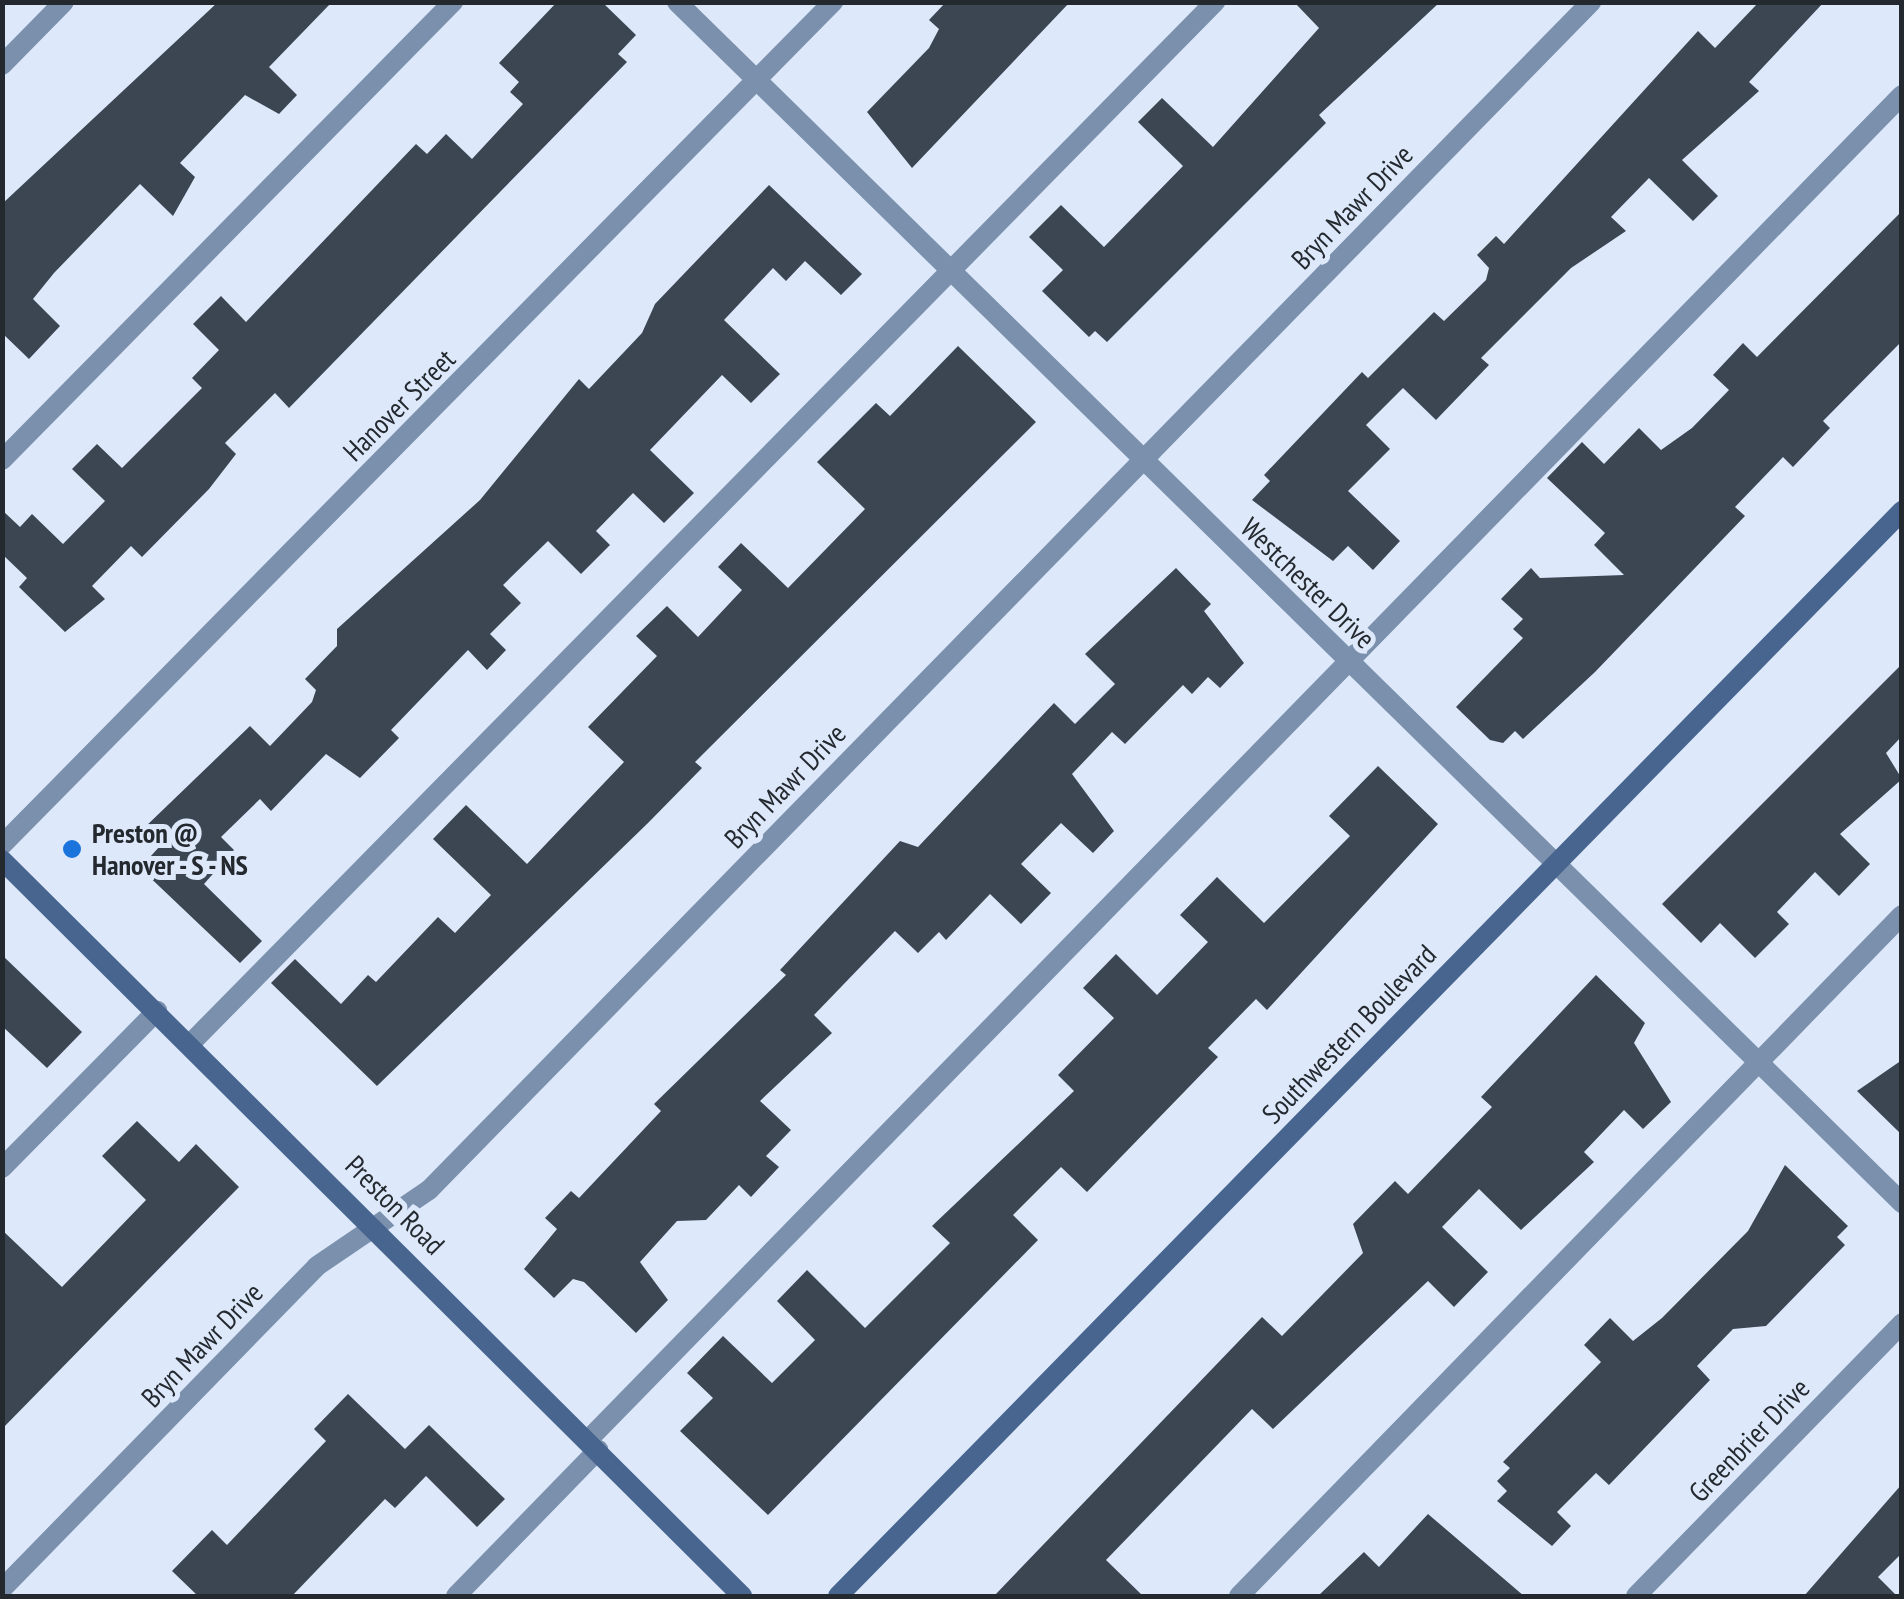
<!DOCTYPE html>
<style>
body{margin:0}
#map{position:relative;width:1904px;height:1599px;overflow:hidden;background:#dde9fa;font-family:"PT Sans Narrow",sans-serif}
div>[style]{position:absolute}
.building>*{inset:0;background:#3c4653}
.lane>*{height:20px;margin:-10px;padding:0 10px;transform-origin:10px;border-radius:10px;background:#7b90ac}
.street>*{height:20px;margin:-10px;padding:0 10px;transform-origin:10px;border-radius:10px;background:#7b90ac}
.secondary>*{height:20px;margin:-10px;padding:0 10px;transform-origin:10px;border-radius:10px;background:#47658e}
.dots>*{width:28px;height:28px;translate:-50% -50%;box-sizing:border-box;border:5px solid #dde9fa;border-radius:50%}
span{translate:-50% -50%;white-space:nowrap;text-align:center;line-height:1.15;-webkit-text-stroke:10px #dde9fa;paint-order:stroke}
.street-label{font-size:28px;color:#24292f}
.poi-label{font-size:28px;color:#24292f;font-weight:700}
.left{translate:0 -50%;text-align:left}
.frame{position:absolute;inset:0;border:5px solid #24292f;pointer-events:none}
</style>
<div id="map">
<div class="building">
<i style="clip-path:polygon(218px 2px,332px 2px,269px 67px,297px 95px,279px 114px,245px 95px,180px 163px,195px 177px,173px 216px,140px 184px,54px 273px,33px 299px,60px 326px,29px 359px,2px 333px,2px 204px)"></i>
<i style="clip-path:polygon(557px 2px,602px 2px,636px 35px,618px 54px,627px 62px,289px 408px,275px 393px,225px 443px,236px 454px,209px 489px,142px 557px,131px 546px,92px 586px,105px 599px,65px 632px,19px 587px,27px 578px,2px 554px,2px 510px,20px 527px,32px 514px,63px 544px,105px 501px,72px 469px,97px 444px,122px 468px,202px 388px,192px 378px,219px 350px,193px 324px,221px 296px,246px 322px,416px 144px,427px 154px,446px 134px,472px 159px,523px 104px,510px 92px,519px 82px,499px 63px)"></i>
<i style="clip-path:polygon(946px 2px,1070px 2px,912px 168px,867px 112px,929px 48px,939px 29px,929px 20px)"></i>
<i style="clip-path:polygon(1294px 2px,1440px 2px,1319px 115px,1326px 123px,1107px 342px,1095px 331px,1089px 337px,1042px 291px,1063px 270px,1029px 237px,1061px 205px,1104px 247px,1183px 166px,1138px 122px,1162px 98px,1213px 147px,1319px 28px)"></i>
<i style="clip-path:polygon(1759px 2px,1824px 2px,1749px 82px,1759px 91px,1682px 160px,1718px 196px,1693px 221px,1649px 178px,1611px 217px,1626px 231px,1571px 268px,1481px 358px,1489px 365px,1436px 420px,1403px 388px,1366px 425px,1390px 449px,1348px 491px,1400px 541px,1373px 570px,1348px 546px,1333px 561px,1252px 500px,1270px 481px,1264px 475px,1362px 372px,1368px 378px,1434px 312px,1444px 321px,1486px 280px,1489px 268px,1477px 255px,1496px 236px,1504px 244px,1698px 31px,1715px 48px)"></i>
<i style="clip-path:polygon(769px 185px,862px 274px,841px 295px,805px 261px,786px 281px,773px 268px,724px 320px,780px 374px,751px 403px,722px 375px,650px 450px,694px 493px,664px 523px,633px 493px,596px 531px,610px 545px,581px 574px,548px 541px,503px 585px,521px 603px,490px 634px,506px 650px,487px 670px,468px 650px,391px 730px,399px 738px,360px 778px,326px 754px,271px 811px,260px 799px,221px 837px,234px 850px,204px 884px,262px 941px,240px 963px,140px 868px,160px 846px,143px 829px,250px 726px,270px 746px,312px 702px,316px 690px,305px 679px,337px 646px,337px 629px,480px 500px,579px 379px,589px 389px,642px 333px,655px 304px)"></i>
<i style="clip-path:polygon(1902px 211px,1902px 341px,1823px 421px,1830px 428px,1793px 467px,1783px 457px,1735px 507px,1745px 516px,1595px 672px,1523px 739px,1515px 731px,1503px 743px,1490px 740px,1456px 707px,1523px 638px,1513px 629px,1523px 619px,1501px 599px,1531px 568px,1540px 578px,1624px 575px,1594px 545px,1605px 533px,1547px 478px,1582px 442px,1604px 464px,1639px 428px,1661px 450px,1692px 428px,1729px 390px,1713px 375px,1743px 343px,1757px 357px)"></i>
<i style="clip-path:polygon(958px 346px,1036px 422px,695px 762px,702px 768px,648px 823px,377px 1086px,271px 983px,295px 959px,341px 1004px,368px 975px,376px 982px,438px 917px,455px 933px,491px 895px,433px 839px,466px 805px,527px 864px,624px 762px,588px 727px,657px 656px,636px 636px,667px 606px,698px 637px,742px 590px,718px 567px,741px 543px,788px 588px,865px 509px,817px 462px,876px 403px,890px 416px)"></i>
<i style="clip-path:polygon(1176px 568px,1211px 604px,1204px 611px,1244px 663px,1220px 688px,1208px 677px,1192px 694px,1183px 685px,1125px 744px,1112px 732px,1072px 774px,1114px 831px,1093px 853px,1061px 823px,1021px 864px,1051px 893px,1021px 924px,990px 894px,946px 940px,939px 932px,918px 953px,895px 931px,814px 1015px,832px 1033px,760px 1101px,791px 1130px,766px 1156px,779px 1167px,751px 1197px,739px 1185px,706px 1220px,677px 1221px,640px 1262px,668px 1300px,636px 1333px,584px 1282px,573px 1279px,554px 1298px,524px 1269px,557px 1229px,545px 1218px,571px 1191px,579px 1198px,661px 1111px,654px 1104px,786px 975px,780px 970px,900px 841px,918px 847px,1054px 703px,1075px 724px,1115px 684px,1085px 654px)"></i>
<i style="clip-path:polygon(1902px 664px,1902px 736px,1886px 753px,1902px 779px,1840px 834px,1870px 864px,1839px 896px,1815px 872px,1777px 912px,1789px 924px,1755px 958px,1720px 923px,1701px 943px,1662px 904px)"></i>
<i style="clip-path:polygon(1378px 766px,1438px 824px,1267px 1010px,1256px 999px,1208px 1048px,1218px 1057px,1087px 1192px,1061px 1167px,1013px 1215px,1038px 1240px,768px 1515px,680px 1431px,713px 1398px,687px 1373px,723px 1336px,772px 1383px,815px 1340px,777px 1301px,807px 1270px,865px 1328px,950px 1243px,932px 1226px,1074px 1091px,1058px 1075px,1114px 1018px,1083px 988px,1116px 954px,1157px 995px,1208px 942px,1180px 915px,1217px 877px,1264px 923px,1350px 836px,1329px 816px)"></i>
<i style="clip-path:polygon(2px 955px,82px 1032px,47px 1068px,2px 1026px)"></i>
<i style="clip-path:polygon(1596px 975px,1645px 1023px,1634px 1043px,1671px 1102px,1643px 1129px,1624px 1110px,1584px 1152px,1594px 1162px,1521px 1230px,1479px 1189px,1442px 1227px,1488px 1272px,1454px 1307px,1428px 1281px,1273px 1429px,1252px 1409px,1106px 1560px,1143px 1596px,994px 1596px,1262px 1317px,1282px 1336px,1363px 1253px,1353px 1224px,1395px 1181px,1408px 1194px,1492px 1107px,1481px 1097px)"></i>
<i style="clip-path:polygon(1902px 1060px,1902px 1135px,1857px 1091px)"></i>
<i style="clip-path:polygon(137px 1121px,179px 1162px,196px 1144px,239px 1187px,2px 1429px,2px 1230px,62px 1287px,146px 1200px,102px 1156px)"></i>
<i style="clip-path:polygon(1785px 1165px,1848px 1226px,1837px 1237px,1845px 1245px,1766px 1326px,1733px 1329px,1697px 1366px,1710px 1380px,1637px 1456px,1609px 1485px,1596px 1473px,1557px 1512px,1571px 1526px,1552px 1546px,1497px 1501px,1507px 1491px,1497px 1481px,1510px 1468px,1503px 1462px,1601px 1362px,1584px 1345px,1610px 1318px,1633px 1341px,1662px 1318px,1748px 1231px)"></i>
<i style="clip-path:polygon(348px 1394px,405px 1449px,429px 1425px,505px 1499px,477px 1527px,426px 1476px,395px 1508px,385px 1499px,292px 1596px,198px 1596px,172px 1571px,212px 1530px,227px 1545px,326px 1441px,314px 1429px)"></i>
<i style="clip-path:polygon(1902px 1484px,1902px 1553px,1878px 1577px,1897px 1596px,1804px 1596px)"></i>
<i style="clip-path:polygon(1428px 1514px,1524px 1596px,1318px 1596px,1364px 1552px,1379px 1567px)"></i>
</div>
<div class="lane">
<i style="left:2px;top:460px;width:643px;rotate:-45.44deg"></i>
<i style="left:190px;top:1044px;width:1462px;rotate:-45.47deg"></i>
<i style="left:2px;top:1168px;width:221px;rotate:-45.4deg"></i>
<i style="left:588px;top:1440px;width:1880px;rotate:-45.67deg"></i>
<i style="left:456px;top:1596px;width:204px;rotate:-45.8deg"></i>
<i style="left:1239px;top:1596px;width:950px;rotate:-45.77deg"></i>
</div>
<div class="street">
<i style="left:677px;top:2px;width:1716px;rotate:44.43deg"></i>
<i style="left:2px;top:65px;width:88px;rotate:-45.5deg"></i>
<i style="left:2px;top:845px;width:1184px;rotate:-45.41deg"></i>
<i style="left:2px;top:1589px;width:451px;rotate:-45.7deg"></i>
<i style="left:317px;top:1266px;width:135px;rotate:-34.2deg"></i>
<i style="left:429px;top:1190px;width:1662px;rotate:-45.63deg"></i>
<i style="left:1636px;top:1596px;width:381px;rotate:-45.7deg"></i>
</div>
<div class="secondary">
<i style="left:2px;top:860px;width:1044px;rotate:44.84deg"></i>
<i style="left:838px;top:1596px;width:1520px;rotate:-45.56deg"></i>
</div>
<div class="dots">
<i style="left:72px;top:849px;background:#1b73dc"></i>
</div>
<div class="street-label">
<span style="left:1352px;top:207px;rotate:-46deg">Bryn Mawr Drive</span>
<span style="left:399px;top:405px;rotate:-45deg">Hanover Street</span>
<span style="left:1308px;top:583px;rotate:44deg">Westchester Drive</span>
<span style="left:785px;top:786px;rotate:-46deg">Bryn Mawr Drive</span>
<span style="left:1349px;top:1034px;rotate:-46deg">Southwestern Boulevard</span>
<span style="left:395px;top:1205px;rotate:45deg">Preston Road</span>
<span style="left:202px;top:1345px;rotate:-46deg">Bryn Mawr Drive</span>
<span style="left:1749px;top:1440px;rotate:-46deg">Greenbrier Drive</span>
</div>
<div class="poi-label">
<span class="left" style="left:92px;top:849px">Preston @<br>Hanover - S - NS</span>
</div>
<div class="frame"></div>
</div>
